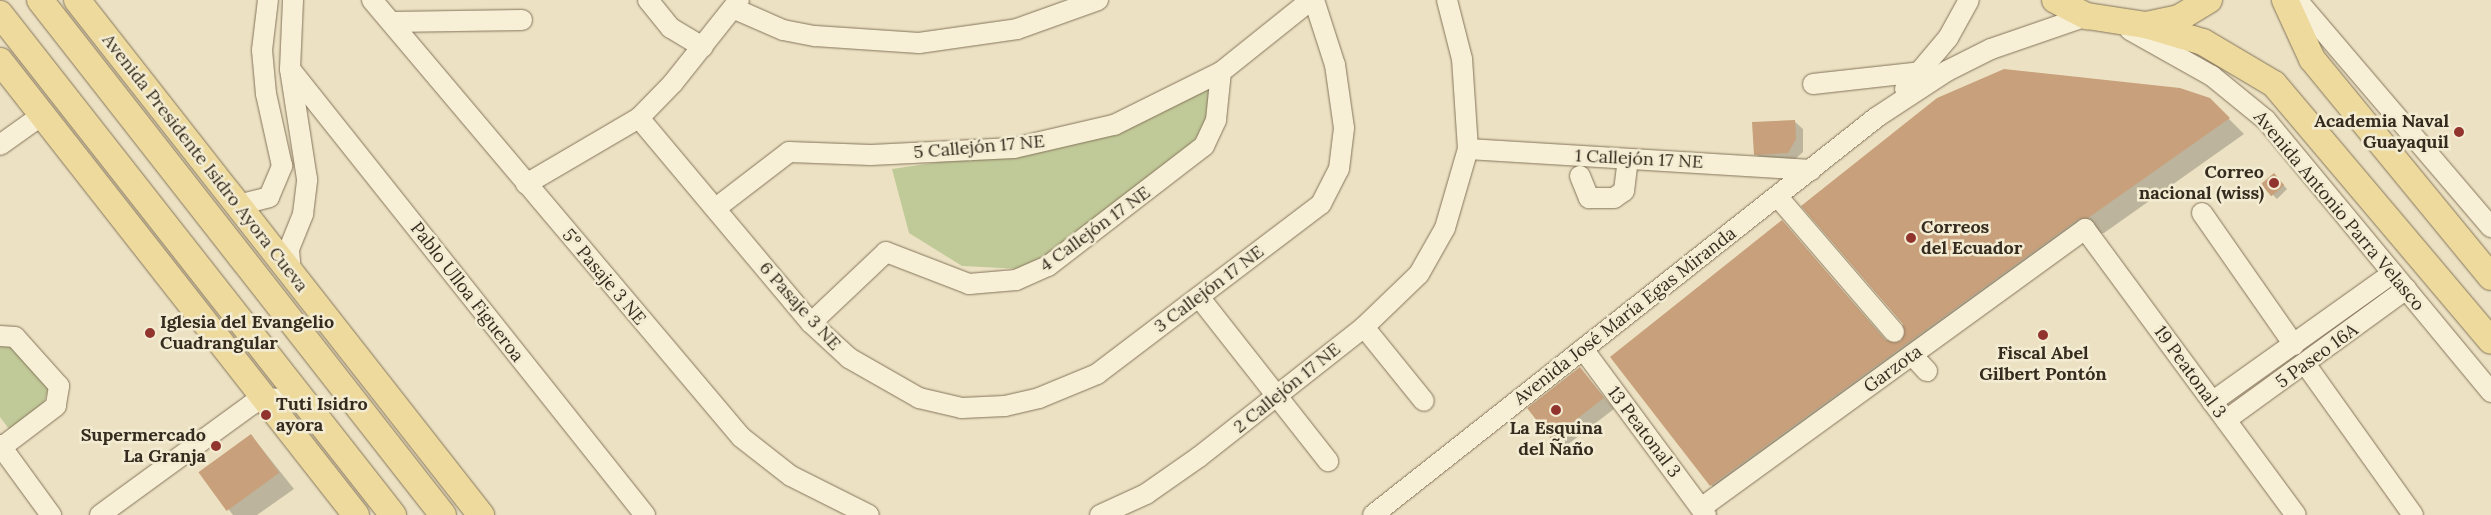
<!DOCTYPE html>
<meta charset="utf-8">
<style>
body{margin:0}
#map{position:relative;width:2491px;height:515px;overflow:hidden;background:#ece2c3;font-family:Lora,serif}
div>[style]{position:absolute}
.green>*{inset:0;background:#c0c998}
.shadow>*{inset:0;background:#0003}
.building>*{inset:0;background:#c8a07b;transform-origin:0 0}
.roads{filter:drop-shadow(0 0 1px #85745b) drop-shadow(0 0 1px #85745b)}
.minor>*{height:20px;margin:-10px;padding:0 10px;transform-origin:10px;border-radius:10px;background:#f7efd6}
.major>*{height:26px;margin:-13px;padding:0 13px;transform-origin:13px;border-radius:13px;background:#edda9c}
.dots>*{width:14px;height:14px;translate:-50% -50%;box-sizing:border-box;border:2px solid #f3ecd2;border-radius:50%}
span{translate:-50% -50%;white-space:nowrap;text-align:center;line-height:1.15;-webkit-text-stroke:5px #f3ecd2;paint-order:stroke}
.poi-label{font-size:18px;color:#362b1e;font-weight:700}
.right{translate:-100% -50%;text-align:right}
.left{translate:0 -50%;text-align:left}
.street-label{font-size:18px;color:#362b1e}
</style>
<div id="map">
<div class="green">
<i style="clip-path:polygon(1211px 78px,1213px 117px,1192px 143px,1041px 263px,1021px 269px,962px 266px,909px 233px,892px 169px,1029px 149px)"></i>
<i style="clip-path:polygon(0 344px,14px 344px,49px 386px,44px 403px,9px 429px,0 417px)"></i>
</div>
<div class="shadow">
<i style="clip-path:polygon(2209px 99px,2244px 134px,2104px 233px,2094px 234px,1726px 500px,1711px 485px,1782px 222px,1887px 341px,1902px 343px)"></i>
<i style="clip-path:polygon(1794px 121px,1803px 129px,1803px 152px,1791px 163px,1764px 162px,1756px 154px)"></i>
<i style="clip-path:polygon(2277px 178px,2287px 189px,2277px 199px,2273px 195px)"></i>
<i style="clip-path:polygon(1580px 368px,1614px 409px,1563px 448px,1552px 438px)"></i>
<i style="clip-path:polygon(251px 435px,294px 489px,257px 515px,233px 515px,200px 472px)"></i>
</div>
<div class="building">
<i style="clip-path:polygon(2004px 69px,2180px 88px,2210px 98px,2230px 118px,2088px 218px,2078px 219px,1710px 486px,1610px 357px,1782px 220px,1885px 340px,1901px 341px,1903px 324px,1801px 206px,1937px 98px)"></i>
<i style="clip-path:polygon(1795px 120px,1796px 139px,1788px 153px,1754px 155px,1752px 122px)"></i>
<i style="left:2274px;top:173px;width:16px;height:17px;rotate:50deg"></i>
<i style="left:1580px;top:367px;width:39px;height:67px;rotate:52deg"></i>
<i style="left:251px;top:434px;width:48px;height:65px;rotate:54deg"></i>
</div>
<div class="roads">
<div class="minor">
<i style="left:372px;top:0;width:572px;rotate:49.82deg"></i>
<i style="left:741px;top:437px;width:63px;rotate:38deg"></i>
<i style="left:791px;top:476px;width:87px;rotate:26.6deg"></i>
<i style="left:648px;top:0;width:36px;rotate:51deg"></i>
<i style="left:671px;top:28px;width:37px;rotate:31deg"></i>
<i style="left:2297px;top:0;width:299px;rotate:49.5deg"></i>
<i style="left:735px;top:9px;width:52px;rotate:23.6deg"></i>
<i style="left:783px;top:30px;width:33px;rotate:11deg"></i>
<i style="left:815px;top:36px;width:104px;rotate:3.9deg"></i>
<i style="left:919px;top:43px;width:99px;rotate:-8.1deg"></i>
<i style="left:1017px;top:29px;width:86px;rotate:-19.7deg"></i>
<i style="left:392px;top:22px;width:130px;rotate:-0.9deg"></i>
<i style="left:2130px;top:30px;width:94px;rotate:29.3deg"></i>
<i style="left:2212px;top:76px;width:70px;rotate:39.2deg"></i>
<i style="left:2266px;top:120px;width:353px;rotate:50.4deg"></i>
<i style="left:290px;top:69px;width:570px;rotate:51.48deg"></i>
<i style="left:1813px;top:84px;width:110px;rotate:-6.3deg"></i>
<i style="left:1905px;top:89px;width:67px;rotate:-49.9deg"></i>
<i style="left:1948px;top:38px;width:43px;rotate:-61.1deg"></i>
<i style="left:639px;top:118px;width:268px;rotate:50deg"></i>
<i style="left:811px;top:323px;width:52px;rotate:42.6deg"></i>
<i style="left:849px;top:358px;width:81px;rotate:29.7deg"></i>
<i style="left:919px;top:398px;width:44px;rotate:13.1deg"></i>
<i style="left:962px;top:408px;width:43px;rotate:-2.7deg"></i>
<i style="left:1005px;top:406px;width:35px;rotate:-13deg"></i>
<i style="left:1039px;top:398px;width:63px;rotate:-22.5deg"></i>
<i style="left:1097px;top:374px;width:281px;rotate:-37.2deg"></i>
<i style="left:1321px;top:204px;width:39px;rotate:-63deg"></i>
<i style="left:1339px;top:169px;width:41px;rotate:-83deg"></i>
<i style="left:1344px;top:128px;width:64px;rotate:-98.1deg"></i>
<i style="left:1335px;top:65px;width:68px;rotate:-107.9deg"></i>
<i style="left:0;top:145px;width:52px;rotate:-35.5deg"></i>
<i style="left:1468px;top:149px;width:344px;rotate:3.5deg"></i>
<i style="left:1580px;top:176px;width:24px;rotate:68deg"></i>
<i style="left:1589px;top:198px;width:25px"></i>
<i style="left:1614px;top:198px;width:12px;rotate:-35deg"></i>
<i style="left:1624px;top:191px;width:31px;rotate:-83deg"></i>
<i style="left:526px;top:184px;width:131px;rotate:-30.3deg"></i>
<i style="left:639px;top:118px;width:49px;rotate:-45.8deg"></i>
<i style="left:673px;top:83px;width:106px;rotate:-51.5deg"></i>
<i style="left:1778px;top:197px;width:178px;rotate:49.3deg"></i>
<i style="left:238px;top:205px;width:32px;rotate:-14deg"></i>
<i style="left:269px;top:197px;width:34px;rotate:-67deg"></i>
<i style="left:282px;top:166px;width:74px;rotate:-102.5deg"></i>
<i style="left:266px;top:94px;width:44px;rotate:-95.2deg"></i>
<i style="left:262px;top:50px;width:50px;rotate:-83.2deg"></i>
<i style="left:716px;top:208px;width:92px;rotate:-37.5deg"></i>
<i style="left:789px;top:152px;width:82px;rotate:2.1deg"></i>
<i style="left:871px;top:155px;width:143px;rotate:-2.8deg"></i>
<i style="left:1014px;top:148px;width:103px;rotate:-13deg"></i>
<i style="left:1114px;top:125px;width:119px;rotate:-26.4deg"></i>
<i style="left:1221px;top:72px;width:115px;rotate:-38.7deg"></i>
<i style="left:2202px;top:213px;width:161px;rotate:55.1deg"></i>
<i style="left:291px;top:273px;width:24px;rotate:-95deg"></i>
<i style="left:289px;top:249px;width:38px;rotate:-68deg"></i>
<i style="left:303px;top:214px;width:35px;rotate:-83deg"></i>
<i style="left:307px;top:179px;width:111px;rotate:-98.8deg"></i>
<i style="left:290px;top:69px;width:69px;rotate:-87.5deg"></i>
<i style="left:1199px;top:297px;width:209px;rotate:51.8deg"></i>
<i style="left:811px;top:323px;width:103px;rotate:-43.4deg"></i>
<i style="left:886px;top:252px;width:89px;rotate:21.1deg"></i>
<i style="left:969px;top:284px;width:47px;rotate:-4.9deg"></i>
<i style="left:1016px;top:280px;width:35px;rotate:-24deg"></i>
<i style="left:1048px;top:266px;width:197px;rotate:-37.6deg"></i>
<i style="left:1204px;top:146px;width:29px;rotate:-65deg"></i>
<i style="left:1216px;top:120px;width:48px;rotate:-84.1deg"></i>
<i style="left:1364px;top:327px;width:95px;rotate:51deg"></i>
<i style="left:0;top:336px;width:15px;rotate:4deg"></i>
<i style="left:15px;top:337px;width:66px;rotate:48.1deg"></i>
<i style="left:59px;top:386px;width:20px;rotate:99deg"></i>
<i style="left:56px;top:406px;width:68px;rotate:142.8deg"></i>
<i style="left:1583px;top:349px;width:207px;rotate:53.5deg"></i>
<i style="left:1912px;top:355px;width:22px;rotate:47deg"></i>
<i style="left:2306px;top:365px;width:184px;rotate:54.5deg"></i>
<i style="left:2212px;top:402px;width:222px;rotate:-35.5deg"></i>
<i style="left:2226px;top:420px;width:223px;rotate:-36deg"></i>
<i style="left:0;top:445px;width:87px;rotate:53.9deg"></i>
<i style="left:1701px;top:508px;width:475px;rotate:-36deg"></i>
<i style="left:2085px;top:229px;width:355px;rotate:53.6deg"></i>
<i style="left:100px;top:515px;width:187px;rotate:-36.1deg"></i>
<i style="left:251px;top:405px;width:15px;rotate:-28deg"></i>
<i style="left:264px;top:398px;width:39px;rotate:3deg"></i>
<i style="left:1100px;top:515px;width:51px;rotate:-24.5deg"></i>
<i style="left:1146px;top:494px;width:65px;rotate:-34.9deg"></i>
<i style="left:1199px;top:457px;width:210px;rotate:-38.2deg"></i>
<i style="left:1364px;top:327px;width:76px;rotate:-43.9deg"></i>
<i style="left:1419px;top:274px;width:53px;rotate:-60.5deg"></i>
<i style="left:1445px;top:228px;width:82px;rotate:-73.8deg"></i>
<i style="left:1468px;top:149px;width:90px;rotate:-93.8deg"></i>
<i style="left:1462px;top:59px;width:61px;rotate:-104.3deg"></i>
<i style="left:1373px;top:515px;width:642px;rotate:-38.3deg"></i>
<i style="left:1877px;top:117px;width:84px;rotate:-33.3deg"></i>
<i style="left:1947px;top:71px;width:49px;rotate:-26.6deg"></i>
<i style="left:1991px;top:49px;width:102px;rotate:-19deg"></i>
</div>
<div class="major">
<i style="left:40px;top:0;width:654px;rotate:51.96deg"></i>
<i style="left:77px;top:0;width:655px;rotate:51.89deg"></i>
<i style="left:2055px;top:0;width:36px;rotate:27deg"></i>
<i style="left:2087px;top:16px;width:60px;rotate:8.7deg"></i>
<i style="left:2146px;top:25px;width:34px;rotate:-12deg"></i>
<i style="left:2179px;top:18px;width:35px;rotate:-31deg"></i>
<i style="left:2285px;top:0;width:65px;rotate:65.4deg"></i>
<i style="left:2312px;top:59px;width:282px;rotate:50.6deg"></i>
<i style="left:0;top:14px;width:637px;rotate:51.89deg"></i>
<i style="left:2146px;top:25px;width:59px;rotate:16.6deg"></i>
<i style="left:2203px;top:42px;width:82px;rotate:30.6deg"></i>
<i style="left:2274px;top:84px;width:336px;rotate:49.8deg"></i>
<i style="left:0;top:61px;width:577px;rotate:51.9deg"></i>
</div>
</div>
<div class="dots">
<i style="left:2459px;top:132px;background:#91342e"></i>
<i style="left:2274px;top:183px;background:#91342e"></i>
<i style="left:1911px;top:238px;background:#91342e"></i>
<i style="left:150px;top:333px;background:#91342e"></i>
<i style="left:2043px;top:335px;background:#91342e"></i>
<i style="left:1556px;top:410px;background:#91342e"></i>
<i style="left:266px;top:415px;background:#91342e"></i>
<i style="left:216px;top:446px;background:#91342e"></i>
</div>
<div class="poi-label">
<span class="right" style="left:2449px;top:132px">Academia Naval<br>Guayaquil</span>
<span class="right" style="left:2264px;top:183px">Correo<br>nacional (wiss)</span>
<span class="left" style="left:1921px;top:238px">Correos<br>del Ecuador</span>
<span class="left" style="left:160px;top:333px">Iglesia del Evangelio<br>Cuadrangular</span>
<span style="left:2043px;top:364px">Fiscal Abel<br>Gilbert Pontón</span>
<span class="left" style="left:276px;top:415px">Tuti Isidro<br>ayora</span>
<span style="left:1556px;top:439px">La Esquina<br>del Ñaño</span>
<span class="right" style="left:206px;top:446px">Supermercado<br>La Granja</span>
</div>
<div class="street-label">
<span style="left:979px;top:147px;rotate:-5deg">5 Callejón 17 NE</span>
<span style="left:1639px;top:159px;rotate:3deg">1 Callejón 17 NE</span>
<span style="left:205px;top:163px;rotate:52deg">Avenida Presidente Isidro Ayora Cueva</span>
<span style="left:2339px;top:211px;rotate:50deg">Avenida Antonio Parra Velasco</span>
<span style="left:1095px;top:229px;rotate:-36deg">4 Callejón 17 NE</span>
<span style="left:604px;top:277px;rotate:50deg">5° Pasaje 3 NE</span>
<span style="left:1209px;top:289px;rotate:-37deg">3 Callejón 17 NE</span>
<span style="left:467px;top:292px;rotate:52deg">Pablo Ulloa Figueroa</span>
<span style="left:800px;top:306px;rotate:48deg">6 Pasaje 3 NE</span>
<span style="left:1625px;top:316px;rotate:-38deg">Avenida José María Egas Miranda</span>
<span style="left:2317px;top:356px;rotate:-36deg">5 Paseo 16A</span>
<span style="left:1893px;top:369px;rotate:-36deg">Garzota</span>
<span style="left:2190px;top:372px;rotate:54deg">19 Peatonal 3</span>
<span style="left:1287px;top:388px;rotate:-39deg">2 Callejón 17 NE</span>
<span style="left:1644px;top:432px;rotate:53deg">13 Peatonal 3</span>
</div>
</div>
